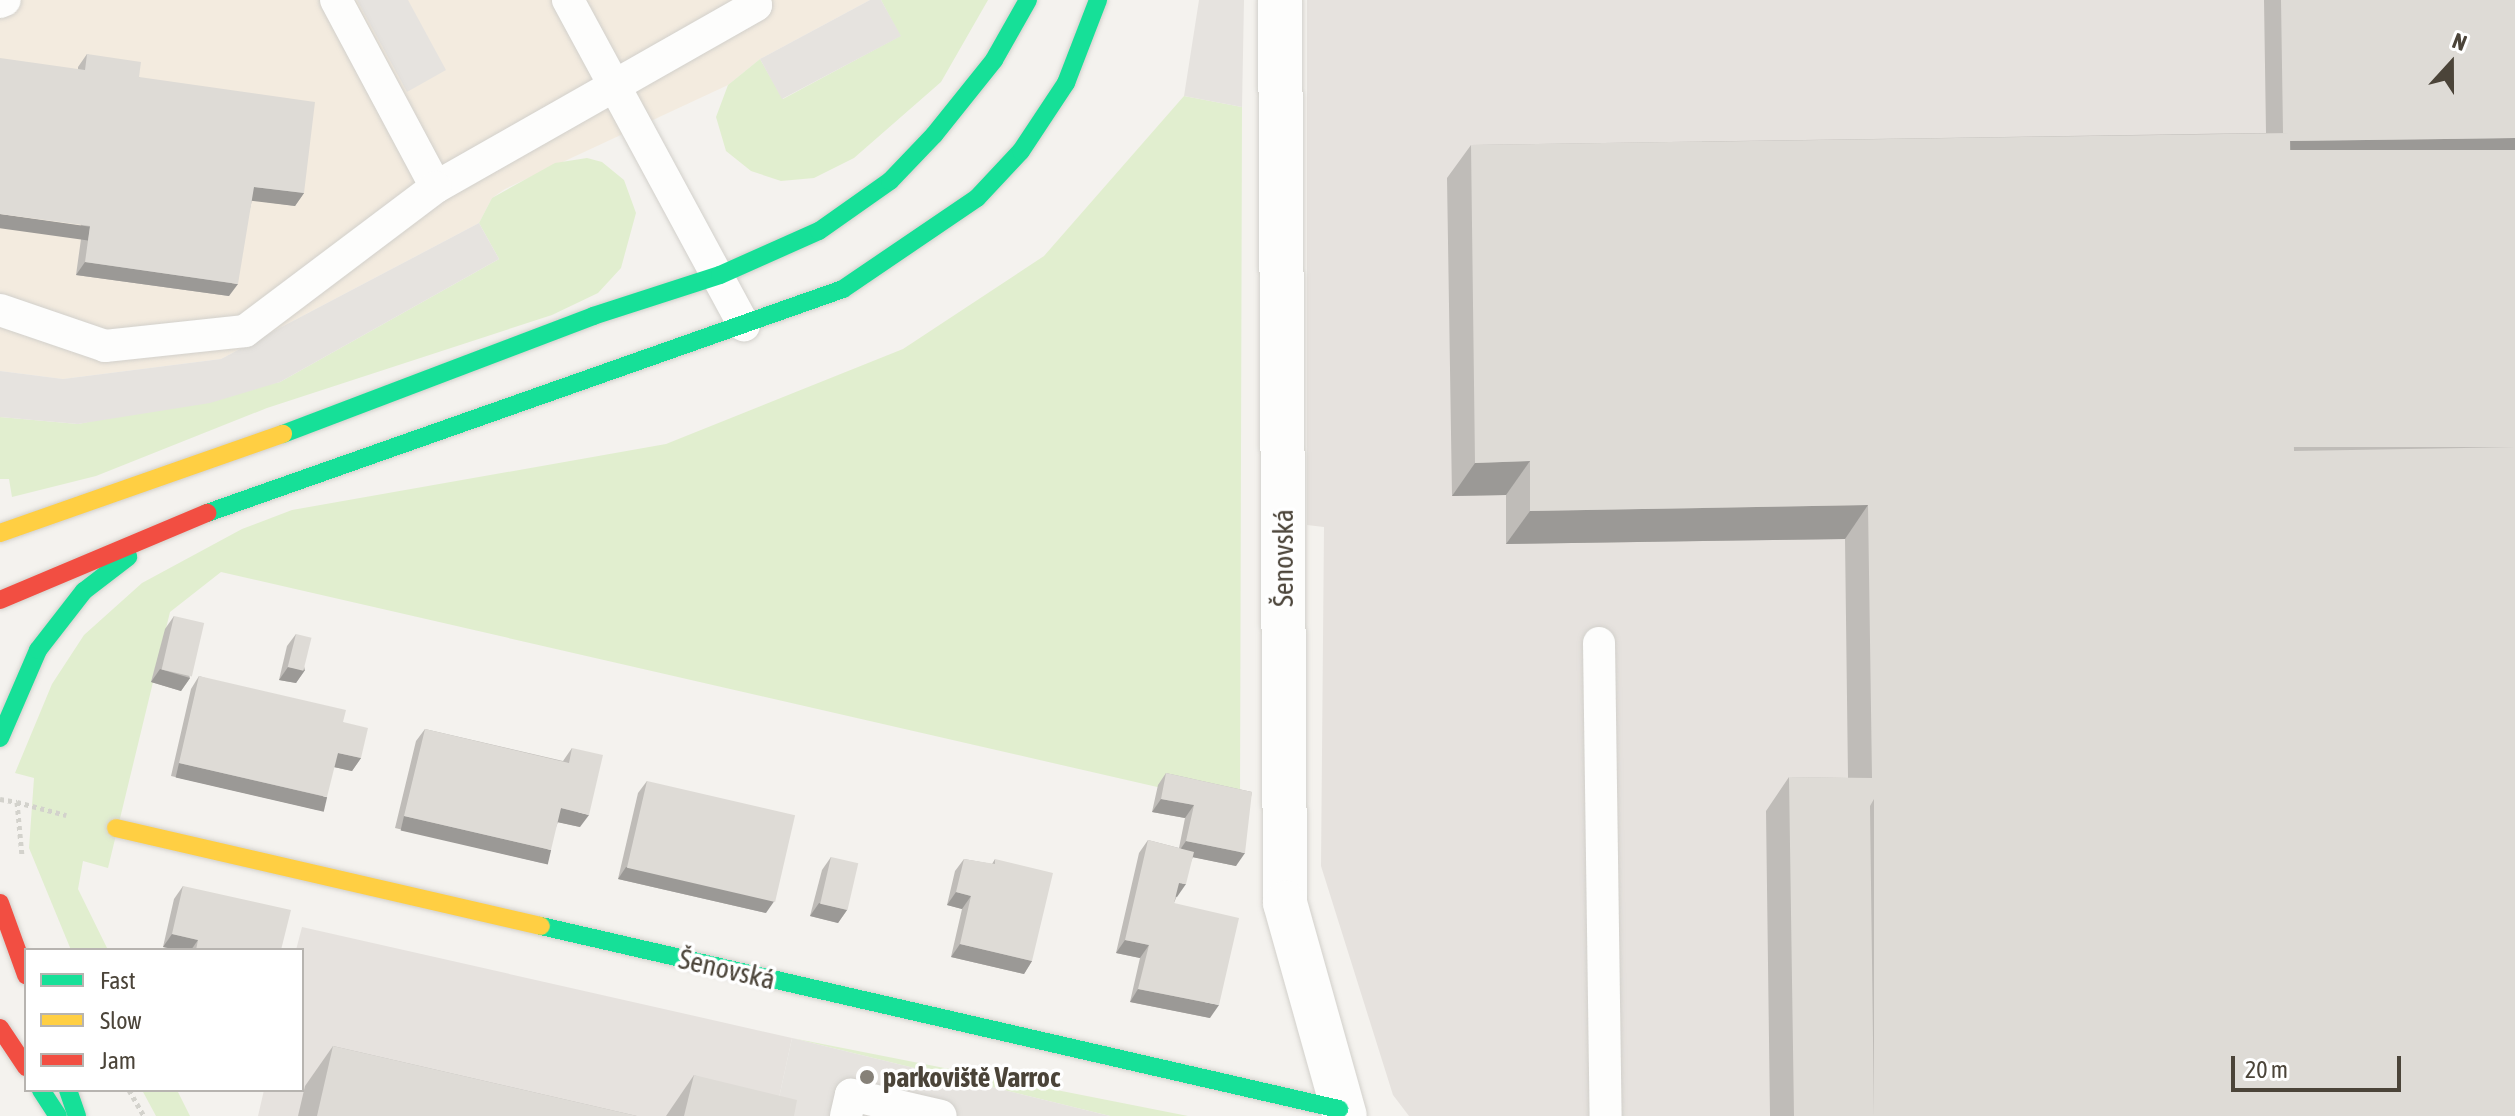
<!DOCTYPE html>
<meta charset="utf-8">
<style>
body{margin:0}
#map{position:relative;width:2515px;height:1116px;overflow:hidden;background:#f4f2ee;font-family:"Asap Condensed",sans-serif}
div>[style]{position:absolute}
.commercial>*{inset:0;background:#f3ebdf}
.industrial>*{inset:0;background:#e6e2de}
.green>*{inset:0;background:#e1eecf}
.parking>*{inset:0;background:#e6e3df}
.path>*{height:5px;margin-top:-2.5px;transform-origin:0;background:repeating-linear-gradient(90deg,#d3d2cc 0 4px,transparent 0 8px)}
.roads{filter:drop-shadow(0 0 2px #d2d0cb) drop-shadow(0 0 2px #d2d0cb)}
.lane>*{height:32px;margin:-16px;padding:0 16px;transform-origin:16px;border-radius:16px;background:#fdfdfc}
.street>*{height:44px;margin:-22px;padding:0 22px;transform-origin:22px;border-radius:22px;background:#fdfdfc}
.fast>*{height:18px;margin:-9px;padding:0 9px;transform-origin:9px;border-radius:9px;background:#16e098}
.slow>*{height:18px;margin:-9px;padding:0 9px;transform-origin:9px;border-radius:9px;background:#ffcf43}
.jam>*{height:18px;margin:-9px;padding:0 9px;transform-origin:9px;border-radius:9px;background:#f24e42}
.wall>*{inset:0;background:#bfbcb8}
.shaded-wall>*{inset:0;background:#9b9996;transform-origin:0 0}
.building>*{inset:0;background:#dedbd6;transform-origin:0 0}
.dots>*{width:22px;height:22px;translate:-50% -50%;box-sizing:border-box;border:4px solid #fff;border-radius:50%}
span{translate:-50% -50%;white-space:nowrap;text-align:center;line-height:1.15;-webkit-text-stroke:7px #fff;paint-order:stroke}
.street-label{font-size:28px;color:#4b4439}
.poi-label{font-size:28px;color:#4b4439;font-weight:700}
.left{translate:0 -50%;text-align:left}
.legend{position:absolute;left:24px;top:948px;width:280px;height:144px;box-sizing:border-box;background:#fff;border:2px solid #b7b4b0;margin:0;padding:10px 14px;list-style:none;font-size:24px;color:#4b4439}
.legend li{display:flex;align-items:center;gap:16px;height:40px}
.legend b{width:40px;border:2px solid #b7b4b0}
.north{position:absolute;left:2411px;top:24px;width:80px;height:80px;-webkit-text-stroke:6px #fff;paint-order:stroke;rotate:21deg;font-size:22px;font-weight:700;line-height:32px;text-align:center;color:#4b4439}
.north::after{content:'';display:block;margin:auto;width:28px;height:36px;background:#4b4439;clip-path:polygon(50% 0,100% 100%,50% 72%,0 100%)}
.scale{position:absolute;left:2231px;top:1056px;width:170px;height:36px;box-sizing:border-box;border:4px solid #4b4439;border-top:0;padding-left:10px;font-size:24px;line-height:28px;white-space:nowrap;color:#4b4439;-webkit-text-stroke:6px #fff;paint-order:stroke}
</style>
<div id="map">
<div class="commercial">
<i style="clip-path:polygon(0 0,870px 0,760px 59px,728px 85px,505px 189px,492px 198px,479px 223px,221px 359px,63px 379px,0 371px)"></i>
</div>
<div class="industrial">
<i style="clip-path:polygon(1307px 0,2515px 0,2515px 1116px,1409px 1116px,1393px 1095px,1321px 866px,1324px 527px,1307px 525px)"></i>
<i style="clip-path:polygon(302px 927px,792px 1038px,775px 1116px,258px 1116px,264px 1090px,302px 1090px,302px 950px,296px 950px)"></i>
</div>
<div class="green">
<i style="clip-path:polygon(881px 0,988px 0,941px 82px,854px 158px,814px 178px,781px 181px,751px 171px,726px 151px,716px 117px,728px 85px,760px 59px,783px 99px,900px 36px)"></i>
<i style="clip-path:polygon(1184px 96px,1242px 107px,1240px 806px,221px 572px,170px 612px,108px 868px,83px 861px,78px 889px,108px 950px,71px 950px,29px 848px,34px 778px,15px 773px,52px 684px,84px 635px,142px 583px,242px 529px,292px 510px,666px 444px,903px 349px,1044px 256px)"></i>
<i style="clip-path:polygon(587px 158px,602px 162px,624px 180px,636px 213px,621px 268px,598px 293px,552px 315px,267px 408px,96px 476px,12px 497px,9px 479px,0 479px,0 417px,78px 424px,280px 382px,499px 259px,479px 223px,492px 198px,555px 163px)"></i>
<i style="clip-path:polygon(792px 1038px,1188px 1116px,1110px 1116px)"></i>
<i style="clip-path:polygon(142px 1090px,177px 1090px,190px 1116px,156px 1116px)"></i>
</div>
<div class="parking">
<i style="clip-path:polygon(357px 0,408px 0,446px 70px,407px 92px)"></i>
<i style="clip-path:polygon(870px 0,881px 0,901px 36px,782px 99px,760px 59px)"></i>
<i style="clip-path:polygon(1199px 0,1244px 0,1242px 107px,1184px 96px)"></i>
<i style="clip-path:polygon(479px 223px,499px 259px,280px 382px,210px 403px,78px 424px,0 417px,0 371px,63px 379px,221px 359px)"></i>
<i style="clip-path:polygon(792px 1038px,1110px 1116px,775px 1116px)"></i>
</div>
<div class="path">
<i style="left:0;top:799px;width:17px;rotate:10deg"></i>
<i style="left:17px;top:802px;width:54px;rotate:84.7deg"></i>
<i style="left:17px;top:802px;width:51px;rotate:14.9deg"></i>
<i style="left:129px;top:1090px;width:30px;rotate:60deg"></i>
</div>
<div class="roads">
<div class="lane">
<i style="left:336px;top:0;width:212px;rotate:61.9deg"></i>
<i style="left:436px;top:187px;width:368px;rotate:-29.6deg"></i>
<i style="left:756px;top:5px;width:5px;rotate:-112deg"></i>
<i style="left:568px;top:0;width:370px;rotate:61.6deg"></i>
<i style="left:0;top:2px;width:5px;rotate:-22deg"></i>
<i style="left:0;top:310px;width:111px;rotate:18.9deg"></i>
<i style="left:105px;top:346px;width:141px;rotate:-6.1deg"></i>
<i style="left:245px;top:331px;width:239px;rotate:-37deg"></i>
<i style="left:1599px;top:643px;width:473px;rotate:89.2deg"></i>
<i style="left:846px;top:1116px;width:22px;rotate:-77deg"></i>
<i style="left:851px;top:1095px;width:92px;rotate:13.1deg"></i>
</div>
<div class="street">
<i style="left:1280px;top:0;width:903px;rotate:89.68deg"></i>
<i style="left:1285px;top:903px;width:221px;rotate:74.3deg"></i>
</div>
<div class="fast">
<i style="left:283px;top:434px;width:332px;rotate:-20.8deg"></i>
<i style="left:593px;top:316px;width:133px;rotate:-17.9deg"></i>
<i style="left:720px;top:275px;width:108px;rotate:-24deg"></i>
<i style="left:819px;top:231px;width:87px;rotate:-35.2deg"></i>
<i style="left:890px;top:181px;width:64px;rotate:-46.3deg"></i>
<i style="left:934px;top:135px;width:96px;rotate:-51.3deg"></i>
<i style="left:994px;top:60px;width:69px;rotate:-60.5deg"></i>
<i style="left:207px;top:513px;width:674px;rotate:-19.4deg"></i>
<i style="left:843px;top:289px;width:162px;rotate:-34.2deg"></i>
<i style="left:977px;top:198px;width:64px;rotate:-46.9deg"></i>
<i style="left:1021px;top:151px;width:82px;rotate:-56.5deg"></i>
<i style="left:1066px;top:83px;width:89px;rotate:-68.9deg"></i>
<i style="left:0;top:738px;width:96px;rotate:-66.6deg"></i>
<i style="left:38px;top:650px;width:75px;rotate:-52.1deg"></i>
<i style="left:84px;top:591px;width:56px;rotate:-37.7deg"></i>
<i style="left:541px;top:926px;width:819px;rotate:12.92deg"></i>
<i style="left:41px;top:1090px;width:31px;rotate:57deg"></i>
<i style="left:68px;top:1090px;width:28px;rotate:71deg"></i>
</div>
<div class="slow">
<i style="left:0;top:533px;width:300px;rotate:-19.3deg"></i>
<i style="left:116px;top:828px;width:436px;rotate:13deg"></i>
</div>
<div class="jam">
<i style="left:0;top:600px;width:225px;rotate:-22.8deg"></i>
<i style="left:0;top:903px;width:77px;rotate:70.1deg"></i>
<i style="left:0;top:1028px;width:47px;rotate:56.3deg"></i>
</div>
</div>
<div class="wall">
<i style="clip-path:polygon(2264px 0,2515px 0,2515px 1116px,1770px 1116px,1766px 811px,1789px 777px,1848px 778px,1845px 539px,1506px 544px,1506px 495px,1452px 496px,1447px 178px,1471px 145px,2266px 133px)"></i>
<i style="clip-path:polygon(87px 54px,139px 77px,304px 193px,295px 206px,252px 200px,229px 296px,76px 275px,81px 239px,78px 69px,78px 67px)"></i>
<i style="clip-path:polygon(174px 616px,190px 678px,181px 691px,151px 682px,165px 629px)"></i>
<i style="clip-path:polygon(296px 634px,305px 670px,296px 683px,279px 680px,287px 646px)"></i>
<i style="clip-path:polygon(199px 676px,343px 722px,361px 758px,352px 771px,334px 767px,318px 810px,171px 776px,191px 689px)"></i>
<i style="clip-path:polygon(425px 729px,563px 761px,572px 748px,580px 827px,558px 822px,542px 863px,395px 828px,416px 741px)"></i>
<i style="clip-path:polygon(1166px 773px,1252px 792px,1236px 866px,1193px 857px,1174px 903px,1210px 1018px,1130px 1002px,1140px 958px,1116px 953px,1139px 853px,1148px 840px,1179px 848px,1185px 818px,1152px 812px,1158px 785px)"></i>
<i style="clip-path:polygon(647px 781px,766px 913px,618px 879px,638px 793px)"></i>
<i style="clip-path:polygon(831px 857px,847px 910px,838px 923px,810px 916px,822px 870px)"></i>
<i style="clip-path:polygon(964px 859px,992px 864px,995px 859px,1032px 961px,1024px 974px,951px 957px,962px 909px,947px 905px,955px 871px)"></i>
<i style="clip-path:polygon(183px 886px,281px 950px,178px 950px,163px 947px,174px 899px)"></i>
<i style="clip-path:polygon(333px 1046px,637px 1116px,298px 1116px,305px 1086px)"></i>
<i style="clip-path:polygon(694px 1075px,794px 1116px,666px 1116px)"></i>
</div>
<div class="shaded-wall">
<i style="clip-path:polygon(2515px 138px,2515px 162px,2276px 153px,2283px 141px)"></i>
<i style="clip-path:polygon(254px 187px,304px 193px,295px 206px,245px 200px)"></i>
<i style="left:0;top:214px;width:91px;height:14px;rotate:8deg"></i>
<i style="clip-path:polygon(85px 262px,238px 284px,229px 296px,76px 275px)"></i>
<i style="clip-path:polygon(1530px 461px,1506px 495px,1452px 496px,1475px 463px)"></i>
<i style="clip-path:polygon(1868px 505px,1845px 539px,1506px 544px,1530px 511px)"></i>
<i style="clip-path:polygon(288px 667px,305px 670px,296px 683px,279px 680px)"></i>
<i style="clip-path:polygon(160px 669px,190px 678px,181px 691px,151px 682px)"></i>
<i style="clip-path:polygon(338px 753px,361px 758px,352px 771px,329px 766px)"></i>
<i style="left:179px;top:763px;width:152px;height:15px;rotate:13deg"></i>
<i style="clip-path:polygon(1161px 799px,1194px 805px,1185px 818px,1152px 812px)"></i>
<i style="clip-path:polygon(561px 808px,589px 815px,580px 827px,552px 821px)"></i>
<i style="left:404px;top:816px;width:151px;height:15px;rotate:13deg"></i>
<i style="clip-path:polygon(1186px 841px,1245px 853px,1236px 866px,1177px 854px)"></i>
<i style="clip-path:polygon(626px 867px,775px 900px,766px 913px,618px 879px)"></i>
<i style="clip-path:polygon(1179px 883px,1186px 884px,1177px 897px,1170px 895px)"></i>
<i style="clip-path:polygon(956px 892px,971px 896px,962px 909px,947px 905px)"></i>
<i style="clip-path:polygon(819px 903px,847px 910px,838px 923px,810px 916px)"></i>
<i style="clip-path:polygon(172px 934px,198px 940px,191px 950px,178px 950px,163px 947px)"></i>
<i style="clip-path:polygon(1125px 940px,1149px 945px,1140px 958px,1116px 953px)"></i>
<i style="clip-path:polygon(960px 944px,1032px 961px,1024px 974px,951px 957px)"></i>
<i style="clip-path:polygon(1138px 989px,1219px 1005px,1210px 1018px,1130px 1002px)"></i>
</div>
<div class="building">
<i style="clip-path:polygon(2281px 0,2515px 0,2515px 138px,2290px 141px,2290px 133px,2283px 133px)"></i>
<i style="clip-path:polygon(87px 54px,141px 62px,139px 77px,315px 102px,304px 193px,254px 187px,238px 284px,85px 262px,90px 226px,0 214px,0 58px,85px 70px)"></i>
<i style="clip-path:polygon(2290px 133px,2294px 451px,2515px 447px,2515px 791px,1874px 799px,1870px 806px,1874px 1116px,1794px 1116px,1789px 777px,1872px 778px,1868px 505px,1530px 511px,1530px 461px,1475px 463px,1471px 145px)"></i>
<i style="left:2515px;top:150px;width:297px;height:225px;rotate:90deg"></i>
<i style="left:174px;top:616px;width:31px;height:55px;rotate:13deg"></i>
<i style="left:296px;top:634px;width:16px;height:34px;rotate:14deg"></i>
<i style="clip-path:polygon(199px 676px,346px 710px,343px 722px,368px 728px,361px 758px,338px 753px,327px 797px,179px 763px)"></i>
<i style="clip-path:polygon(425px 729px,569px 763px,572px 748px,603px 755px,589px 815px,561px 808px,551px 850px,404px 816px)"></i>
<i style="clip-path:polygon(1166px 773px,1252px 792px,1245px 853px,1186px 841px,1194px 805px,1161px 799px)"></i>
<i style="left:647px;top:781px;width:152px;height:89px;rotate:13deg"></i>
<i style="left:2515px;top:791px;width:325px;height:641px;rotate:90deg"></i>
<i style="clip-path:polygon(1148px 840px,1194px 852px,1186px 884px,1179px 883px,1174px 903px,1239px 918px,1219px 1005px,1138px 989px,1149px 945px,1125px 940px)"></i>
<i style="left:831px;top:857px;width:28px;height:48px;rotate:13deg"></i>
<i style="clip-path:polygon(964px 859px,995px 864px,995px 859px,1053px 873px,1032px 961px,960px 944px,971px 896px,956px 892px)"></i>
<i style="clip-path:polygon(183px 886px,291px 910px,281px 950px,196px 950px,198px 940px,172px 934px)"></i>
<i style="clip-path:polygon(333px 1046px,637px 1116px,317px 1116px)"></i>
<i style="clip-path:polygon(694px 1075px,797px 1100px,794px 1116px,684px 1116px)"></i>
</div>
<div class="dots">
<i style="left:867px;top:1077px;background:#868178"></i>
</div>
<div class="street-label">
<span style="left:1283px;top:558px;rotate:-90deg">Šenovská</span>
<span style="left:727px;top:969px;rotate:13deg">Šenovská</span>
</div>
<div class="poi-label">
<span class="left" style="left:883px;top:1077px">parkoviště Varroc</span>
</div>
<ul class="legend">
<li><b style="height:10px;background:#16e098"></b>Fast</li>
<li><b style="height:10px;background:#ffcf43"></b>Slow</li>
<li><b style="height:10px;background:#f24e42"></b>Jam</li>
</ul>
<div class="north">N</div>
<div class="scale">20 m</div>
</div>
